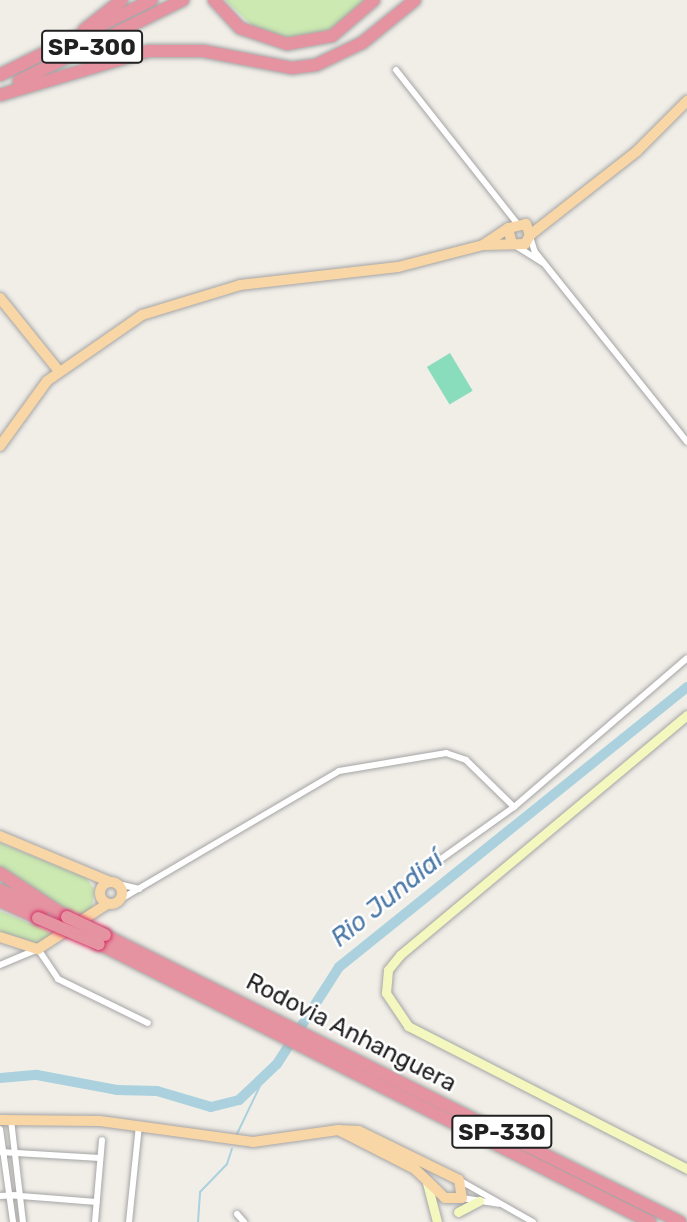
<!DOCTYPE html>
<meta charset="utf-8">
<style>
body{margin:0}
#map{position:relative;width:687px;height:1222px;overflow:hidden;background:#f1eee8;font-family:Rubik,sans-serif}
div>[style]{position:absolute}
.grass>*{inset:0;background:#cbe9b0}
.pitch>*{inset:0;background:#89ddbd;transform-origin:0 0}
.stream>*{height:2px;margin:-1px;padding:0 1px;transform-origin:1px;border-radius:1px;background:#aad1dd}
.river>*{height:10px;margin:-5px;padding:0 5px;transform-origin:5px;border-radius:5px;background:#aad1dd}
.roads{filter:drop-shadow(0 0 2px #a5a5a5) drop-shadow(0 0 2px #a5a5a5)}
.street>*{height:6px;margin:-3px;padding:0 3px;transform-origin:3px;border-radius:3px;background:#fff}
.secondary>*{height:9px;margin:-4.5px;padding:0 4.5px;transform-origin:4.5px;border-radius:4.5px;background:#f4f8bf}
.primary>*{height:10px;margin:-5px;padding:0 5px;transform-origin:5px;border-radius:5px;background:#f9d6a5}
.primary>.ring{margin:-5px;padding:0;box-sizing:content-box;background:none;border:10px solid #f9d6a5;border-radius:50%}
.highway>*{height:12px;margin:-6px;padding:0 6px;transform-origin:6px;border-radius:6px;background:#e593a1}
.bridges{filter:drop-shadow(0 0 2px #d62e65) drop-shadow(0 0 2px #d62e65)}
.highway-bridge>*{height:12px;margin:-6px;padding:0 6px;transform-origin:6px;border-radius:6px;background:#e593a1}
span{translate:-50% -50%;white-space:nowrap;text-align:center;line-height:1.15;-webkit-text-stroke:5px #fff;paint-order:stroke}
.shield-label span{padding:2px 5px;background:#fff;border:2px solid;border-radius:5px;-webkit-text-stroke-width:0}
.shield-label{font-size:23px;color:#212121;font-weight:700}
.street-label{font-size:24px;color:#212121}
.water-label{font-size:26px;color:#4c79a7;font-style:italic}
</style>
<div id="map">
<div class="grass">
<i style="clip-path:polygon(225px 0,372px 0,342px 29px,290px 41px,257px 30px)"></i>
<i style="clip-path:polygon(0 843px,86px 878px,94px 889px,92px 911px,86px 917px,59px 905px,0 869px)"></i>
<i style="clip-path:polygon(0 911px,55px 934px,37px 944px,0 932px)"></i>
</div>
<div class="pitch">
<i style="left:450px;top:353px;width:44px;height:27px;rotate:59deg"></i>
</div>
<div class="stream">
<i style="left:236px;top:1136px;width:55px;rotate:-64.4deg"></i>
<i style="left:198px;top:1222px;width:30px;rotate:-86deg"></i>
<i style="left:200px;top:1192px;width:39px;rotate:-46deg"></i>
<i style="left:227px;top:1164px;width:16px;rotate:-72deg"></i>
</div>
<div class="river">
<i style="left:0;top:1078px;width:37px;rotate:-5deg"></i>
<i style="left:37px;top:1075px;width:81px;rotate:10.6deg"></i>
<i style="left:117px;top:1090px;width:40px;rotate:1.4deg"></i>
<i style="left:157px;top:1091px;width:56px;rotate:16.5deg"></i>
<i style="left:211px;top:1107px;width:29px;rotate:-14deg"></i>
<i style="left:239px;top:1100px;width:52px;rotate:-43.5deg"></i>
<i style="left:277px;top:1064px;width:115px;rotate:-57.4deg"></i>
<i style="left:339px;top:967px;width:447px;rotate:-38.8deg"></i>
</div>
<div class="roads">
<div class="street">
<i style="left:396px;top:70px;width:194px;rotate:51.7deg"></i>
<i style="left:530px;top:237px;width:16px;rotate:72deg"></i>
<i style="left:535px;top:252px;width:243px;rotate:51.3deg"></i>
<i style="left:516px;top:246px;width:32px;rotate:32deg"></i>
<i style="left:434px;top:864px;width:98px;rotate:-35.5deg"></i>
<i style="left:514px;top:807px;width:228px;rotate:-40.7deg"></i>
<i style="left:118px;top:884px;width:22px;rotate:13deg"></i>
<i style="left:121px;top:899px;width:253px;rotate:-30.4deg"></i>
<i style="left:339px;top:771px;width:109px;rotate:-9.5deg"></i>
<i style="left:446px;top:753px;width:21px;rotate:19deg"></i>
<i style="left:466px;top:760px;width:67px;rotate:44.4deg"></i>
<i style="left:0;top:965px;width:41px;rotate:-22.8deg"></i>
<i style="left:38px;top:949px;width:36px;rotate:56deg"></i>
<i style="left:58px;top:979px;width:100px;rotate:26.1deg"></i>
<i style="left:11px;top:1120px;width:103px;rotate:83.3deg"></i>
<i style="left:0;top:1129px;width:94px;rotate:82deg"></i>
<i style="left:0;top:1152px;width:100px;rotate:3.4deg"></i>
<i style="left:459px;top:1180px;width:85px;rotate:29.6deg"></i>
<i style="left:8px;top:1195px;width:89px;rotate:4.5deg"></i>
<i style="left:0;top:1196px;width:19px;rotate:-3deg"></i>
<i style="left:462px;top:1198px;width:37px;rotate:9deg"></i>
<i style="left:237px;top:1214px;width:11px;rotate:49deg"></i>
<i style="left:95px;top:1222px;width:82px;rotate:-85.1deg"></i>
<i style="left:129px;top:1222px;width:97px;rotate:-84.1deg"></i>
</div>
<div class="secondary">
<i style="left:687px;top:715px;width:374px;rotate:140.1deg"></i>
<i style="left:400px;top:955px;width:19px;rotate:129deg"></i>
<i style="left:388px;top:970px;width:23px;rotate:95deg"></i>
<i style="left:386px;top:993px;width:40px;rotate:56deg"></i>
<i style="left:408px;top:1026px;width:314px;rotate:27.1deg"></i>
<i style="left:427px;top:1183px;width:40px;rotate:75.6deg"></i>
<i style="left:458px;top:1212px;width:24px;rotate:-28deg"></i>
</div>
<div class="primary">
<i style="left:530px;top:235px;width:136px;rotate:-38.1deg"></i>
<i style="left:637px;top:151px;width:71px;rotate:-45deg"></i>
<i style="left:485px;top:245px;width:40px;rotate:-1.4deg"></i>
<i style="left:525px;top:244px;width:10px;rotate:-61deg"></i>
<i style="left:530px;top:235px;width:12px;rotate:-110deg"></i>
<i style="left:526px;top:224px;width:18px;rotate:167deg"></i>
<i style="left:508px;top:228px;width:16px;rotate:76deg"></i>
<i style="left:0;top:298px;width:94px;rotate:51.1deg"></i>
<i style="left:0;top:446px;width:80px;rotate:-54.1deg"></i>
<i style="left:47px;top:381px;width:116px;rotate:-34.8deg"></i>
<i style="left:142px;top:315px;width:102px;rotate:-17deg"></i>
<i style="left:240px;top:285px;width:159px;rotate:-6.5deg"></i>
<i style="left:398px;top:267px;width:88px;rotate:-14.5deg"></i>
<i style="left:483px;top:245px;width:29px;rotate:-34deg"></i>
<i style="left:0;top:836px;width:119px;rotate:22.7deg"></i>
<i class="ring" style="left:100px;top:882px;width:12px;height:12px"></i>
<i style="left:0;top:937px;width:40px;rotate:18deg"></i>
<i style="left:38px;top:949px;width:82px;rotate:-33.1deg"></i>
<i style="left:0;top:1120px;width:100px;rotate:0.6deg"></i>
<i style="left:100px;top:1121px;width:154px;rotate:7.8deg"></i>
<i style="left:253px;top:1142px;width:86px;rotate:-8deg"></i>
<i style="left:338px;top:1130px;width:21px;rotate:3deg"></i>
<i style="left:359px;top:1131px;width:111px;rotate:26.1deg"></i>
<i style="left:459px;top:1180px;width:18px;rotate:81deg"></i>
<i style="left:462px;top:1198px;width:17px;rotate:180deg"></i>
<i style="left:445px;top:1198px;width:42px;rotate:-136deg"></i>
<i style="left:415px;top:1169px;width:86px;rotate:-153.1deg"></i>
</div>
<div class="highway">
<i style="left:214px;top:0;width:38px;rotate:47deg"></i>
<i style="left:240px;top:28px;width:50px;rotate:18.8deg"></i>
<i style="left:287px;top:44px;width:46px;rotate:-10.1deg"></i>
<i style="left:332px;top:36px;width:55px;rotate:-40.6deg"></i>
<i style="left:84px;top:30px;width:48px;rotate:-38.3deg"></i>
<i style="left:0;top:75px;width:169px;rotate:-26.3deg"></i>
<i style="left:19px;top:81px;width:183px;rotate:-26.3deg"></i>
<i style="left:0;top:95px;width:155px;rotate:-16.5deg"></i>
<i style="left:149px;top:51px;width:54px"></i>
<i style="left:203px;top:51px;width:91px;rotate:10.8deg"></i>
<i style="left:292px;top:68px;width:24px;rotate:-7deg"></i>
<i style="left:316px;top:65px;width:51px;rotate:-25.6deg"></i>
<i style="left:362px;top:43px;width:68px;rotate:-39.1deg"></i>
<i style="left:0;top:873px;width:80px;rotate:33.3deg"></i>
<i style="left:0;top:890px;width:47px;rotate:22.7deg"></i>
<i style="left:0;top:901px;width:42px;rotate:24.1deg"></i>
<i style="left:105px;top:935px;width:643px;rotate:26.53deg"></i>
<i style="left:99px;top:944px;width:617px;rotate:26.77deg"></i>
</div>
</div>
<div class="bridges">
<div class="highway-bridge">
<i style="left:67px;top:917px;width:42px;rotate:25.3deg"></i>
<i style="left:38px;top:918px;width:66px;rotate:23.1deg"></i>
</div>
</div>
<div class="shield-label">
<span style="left:92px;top:47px">SP-300</span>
<span style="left:502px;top:1132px">SP-330</span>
</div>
<div class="street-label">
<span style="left:351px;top:1033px;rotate:27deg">Rodovia Anhanguera</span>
</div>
<div class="water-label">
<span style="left:387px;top:899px;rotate:-39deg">Rio Jundiaí</span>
</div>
</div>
